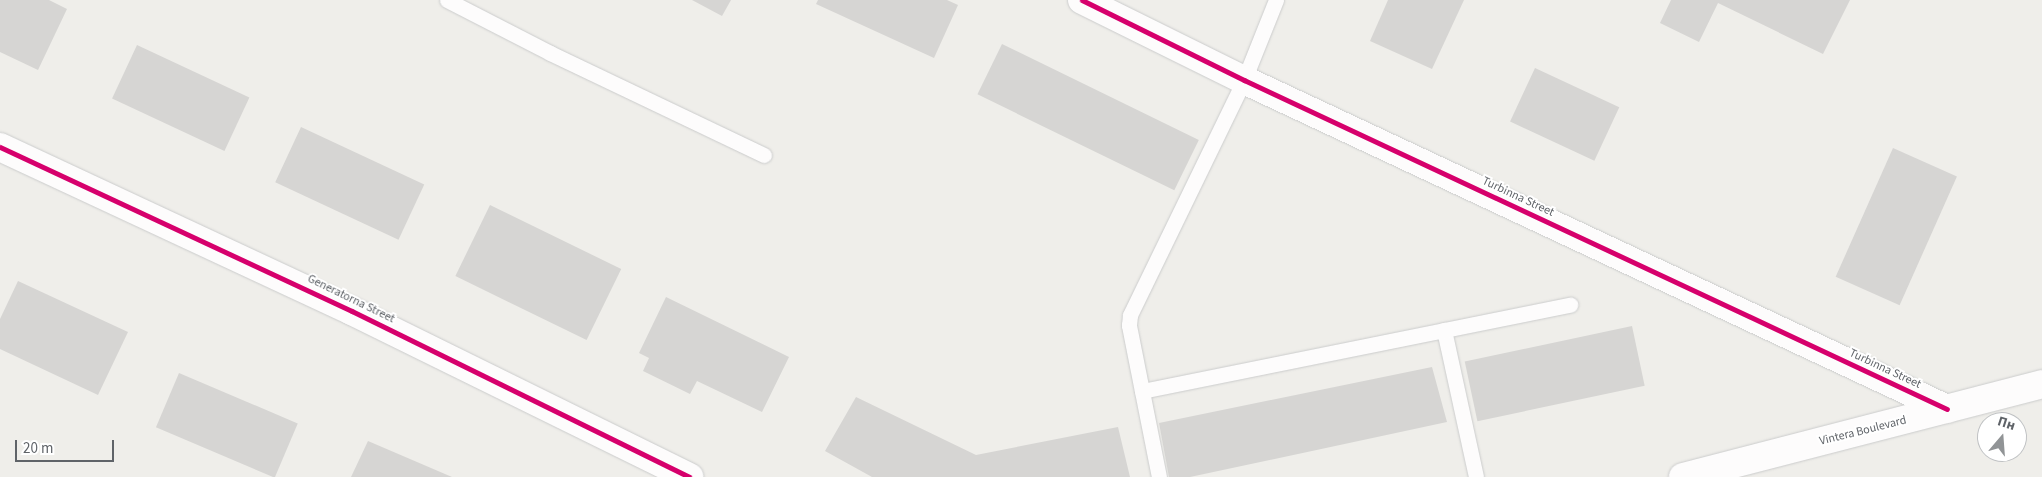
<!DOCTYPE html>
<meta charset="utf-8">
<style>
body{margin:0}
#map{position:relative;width:2042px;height:477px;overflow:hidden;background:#efeeea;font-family:"Source Sans 3",sans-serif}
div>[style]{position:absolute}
.building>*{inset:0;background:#d6d5d3;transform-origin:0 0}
.roads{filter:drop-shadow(0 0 1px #cbcccc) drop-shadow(0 0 1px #cbcccc)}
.lane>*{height:15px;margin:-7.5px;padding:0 7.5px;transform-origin:7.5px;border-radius:7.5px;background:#fdfcfc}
.street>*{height:28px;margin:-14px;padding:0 14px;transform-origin:14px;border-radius:14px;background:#fdfcfc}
.secondary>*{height:28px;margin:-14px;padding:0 14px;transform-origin:14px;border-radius:14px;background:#fdfcfc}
.cycleway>*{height:5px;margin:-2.5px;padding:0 2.5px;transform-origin:2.5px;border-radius:2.5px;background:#d6006c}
span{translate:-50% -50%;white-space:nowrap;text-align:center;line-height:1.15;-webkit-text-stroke:4px #fff;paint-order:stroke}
.street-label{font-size:12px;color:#5f6368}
.north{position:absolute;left:1977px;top:412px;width:50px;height:50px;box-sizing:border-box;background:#fff;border:1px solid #bfc1c3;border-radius:50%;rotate:18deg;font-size:14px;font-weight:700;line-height:20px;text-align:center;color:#5f6368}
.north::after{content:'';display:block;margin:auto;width:18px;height:22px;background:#919496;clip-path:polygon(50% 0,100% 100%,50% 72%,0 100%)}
.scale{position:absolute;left:15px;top:440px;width:99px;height:22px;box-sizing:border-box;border:2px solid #5f6368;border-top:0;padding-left:6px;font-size:15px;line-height:18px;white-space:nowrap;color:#5f6368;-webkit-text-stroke:4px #fff;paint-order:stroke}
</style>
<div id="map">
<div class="building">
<i style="clip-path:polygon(0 0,49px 0,67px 9px,38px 70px,0 52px)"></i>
<i style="clip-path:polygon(692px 0,731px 0,722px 16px)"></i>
<i style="clip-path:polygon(818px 0,947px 0,958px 5px,934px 58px,816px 4px)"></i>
<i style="clip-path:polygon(1388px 0,1464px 0,1432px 69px,1370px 41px)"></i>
<i style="clip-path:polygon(1671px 0,1850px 0,1823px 54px,1718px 3px,1699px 42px,1660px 23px)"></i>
<i style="left:1002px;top:44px;width:219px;height:56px;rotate:26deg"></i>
<i style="left:137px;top:45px;width:124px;height:59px;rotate:25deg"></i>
<i style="left:1535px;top:68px;width:93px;height:59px;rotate:25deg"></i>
<i style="left:301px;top:127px;width:136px;height:61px;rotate:25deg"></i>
<i style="left:1893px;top:148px;width:70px;height:141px;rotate:24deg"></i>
<i style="left:490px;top:205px;width:146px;height:79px;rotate:26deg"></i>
<i style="clip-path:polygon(18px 281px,128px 332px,98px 395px,0 349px,0 319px)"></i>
<i style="clip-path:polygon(666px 297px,789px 357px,762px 412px,697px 381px,690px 394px,643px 371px,649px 358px,639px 353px)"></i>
<i style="left:1632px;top:326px;width:61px;height:171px;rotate:78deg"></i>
<i style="clip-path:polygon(1432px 367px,1447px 422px,1190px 477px,1169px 477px,1159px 423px)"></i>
<i style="left:179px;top:373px;width:129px;height:59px;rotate:23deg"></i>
<i style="clip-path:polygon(856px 397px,976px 455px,1118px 427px,1130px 477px,872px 477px,825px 451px)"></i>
<i style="clip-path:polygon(368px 441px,452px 477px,351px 477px)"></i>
</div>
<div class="roads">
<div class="lane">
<i style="left:447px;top:0;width:116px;rotate:27.2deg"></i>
<i style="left:550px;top:53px;width:237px;rotate:25.5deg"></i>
<i style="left:1444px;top:330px;width:150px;rotate:77.7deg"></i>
<i style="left:1142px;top:391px;width:437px;rotate:-11.4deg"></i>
<i style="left:1159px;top:477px;width:155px;rotate:-101.2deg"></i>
<i style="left:1129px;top:325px;width:10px;rotate:-84deg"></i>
<i style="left:1130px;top:315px;width:261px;rotate:-64.1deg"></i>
<i style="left:1244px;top:80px;width:86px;rotate:-68.2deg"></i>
</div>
<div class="street">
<i style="left:1082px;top:0;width:181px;rotate:26.3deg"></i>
<i style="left:1244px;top:80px;width:776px;rotate:25.08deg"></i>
<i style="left:0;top:147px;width:388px;rotate:25deg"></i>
<i style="left:352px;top:311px;width:376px;rotate:26.2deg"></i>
</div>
<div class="secondary">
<i style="left:1683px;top:477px;width:371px;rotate:-14.5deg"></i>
</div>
</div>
<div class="cycleway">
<i style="left:1082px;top:0;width:181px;rotate:26.3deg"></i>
<i style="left:1244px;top:80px;width:776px;rotate:25.08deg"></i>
<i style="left:0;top:147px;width:388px;rotate:25deg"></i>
<i style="left:352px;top:311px;width:376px;rotate:26.2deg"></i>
</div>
<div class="street-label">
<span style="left:1518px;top:197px;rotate:25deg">Turbinna Street</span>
<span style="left:351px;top:299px;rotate:26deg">Generatorna Street</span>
<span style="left:1885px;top:369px;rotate:25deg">Turbinna Street</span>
<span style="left:1863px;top:431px;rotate:-14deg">Vintera Boulevard</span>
</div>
<div class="north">Пн</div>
<div class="scale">20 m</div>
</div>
